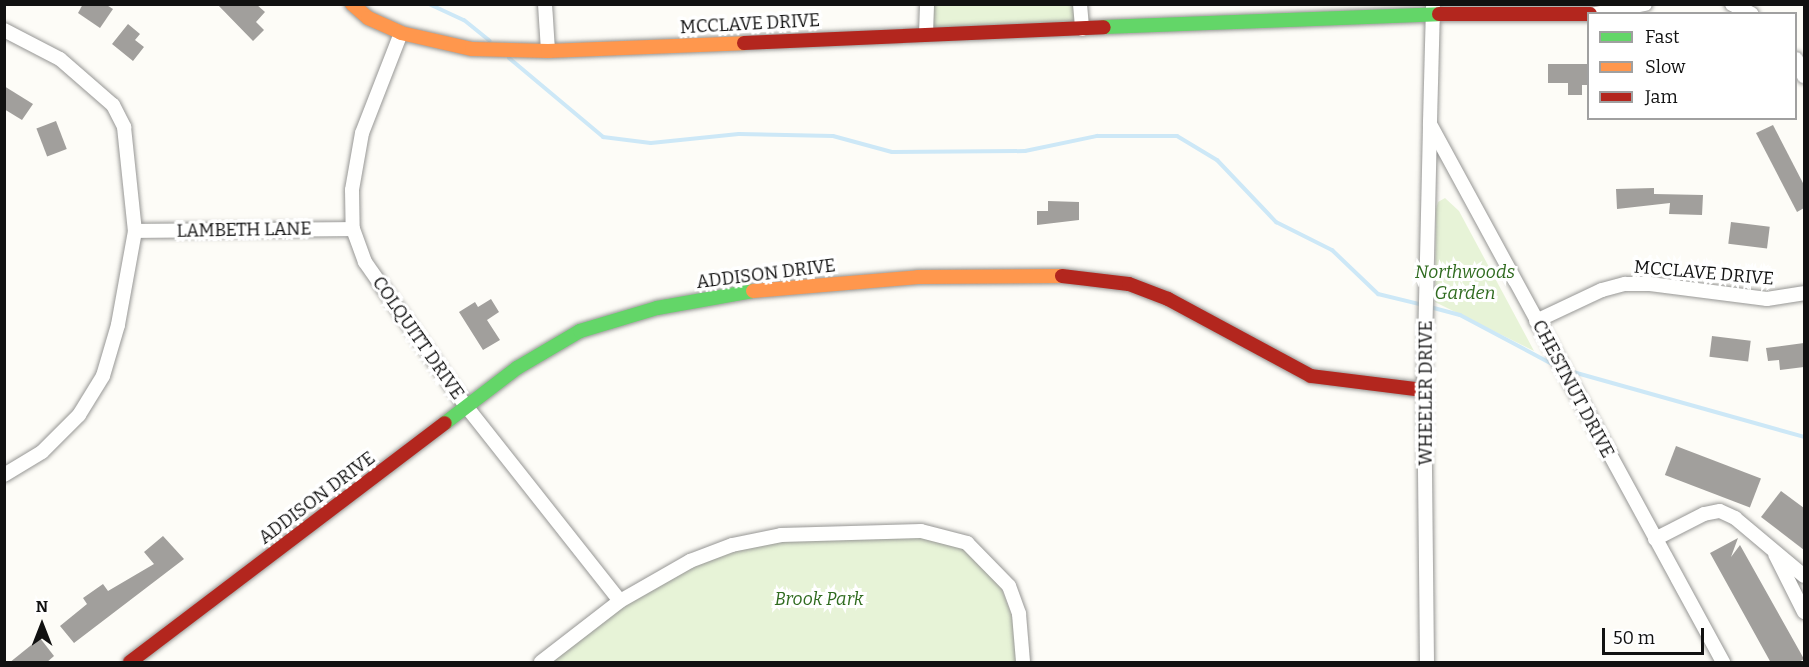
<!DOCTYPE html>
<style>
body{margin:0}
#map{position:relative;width:1809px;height:667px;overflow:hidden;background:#fdfcf7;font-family:Bitter,serif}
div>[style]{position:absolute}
.green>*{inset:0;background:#e7f3d7}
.stream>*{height:4px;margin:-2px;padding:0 2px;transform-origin:2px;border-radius:2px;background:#cde8f7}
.building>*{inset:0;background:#a19f9c;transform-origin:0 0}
.roads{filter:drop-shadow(0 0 2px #979795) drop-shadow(0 0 2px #979795)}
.street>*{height:14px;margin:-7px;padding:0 7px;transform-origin:7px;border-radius:7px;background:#fffffe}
.fast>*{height:14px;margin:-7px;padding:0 7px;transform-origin:7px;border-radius:7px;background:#63d668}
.slow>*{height:14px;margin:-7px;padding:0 7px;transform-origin:7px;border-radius:7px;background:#ff974d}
.jam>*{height:14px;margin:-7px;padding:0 7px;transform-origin:7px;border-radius:7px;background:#b3261e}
span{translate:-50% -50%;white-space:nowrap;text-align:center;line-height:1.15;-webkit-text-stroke:6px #fff;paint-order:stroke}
.street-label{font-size:18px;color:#111}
.park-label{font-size:18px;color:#2f6b1f;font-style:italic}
.frame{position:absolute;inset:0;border:6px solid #111;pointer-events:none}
.legend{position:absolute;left:1587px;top:12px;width:210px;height:108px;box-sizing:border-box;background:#fff;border:2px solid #a0a0a0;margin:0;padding:8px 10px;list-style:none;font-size:18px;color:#111}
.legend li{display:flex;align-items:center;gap:12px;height:30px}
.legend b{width:30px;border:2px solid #a0a0a0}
.north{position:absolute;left:12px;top:595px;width:60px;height:60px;-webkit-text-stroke:4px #fff;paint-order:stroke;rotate:0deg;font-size:16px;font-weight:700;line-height:24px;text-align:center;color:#111}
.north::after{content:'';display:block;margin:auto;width:21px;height:27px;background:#111;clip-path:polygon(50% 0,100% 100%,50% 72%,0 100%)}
.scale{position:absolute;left:1602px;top:628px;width:102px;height:27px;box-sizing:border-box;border:3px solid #111;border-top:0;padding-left:8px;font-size:18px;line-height:21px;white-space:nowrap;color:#111;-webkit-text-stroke:4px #fff;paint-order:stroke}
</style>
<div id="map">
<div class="green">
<i style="clip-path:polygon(929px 5px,1082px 5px,1085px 30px,930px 34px)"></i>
<i style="clip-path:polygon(1445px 198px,1459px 211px,1534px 351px,1435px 302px,1436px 209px,1438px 202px)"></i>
<i style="clip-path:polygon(940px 533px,995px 571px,1020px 638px,1021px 662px,543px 662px,697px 557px,781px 534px)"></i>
</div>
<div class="stream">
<i style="left:429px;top:4px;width:38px;rotate:25deg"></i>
<i style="left:464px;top:20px;width:33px;rotate:39deg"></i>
<i style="left:509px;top:58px;width:123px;rotate:40deg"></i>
<i style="left:603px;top:137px;width:48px;rotate:7.1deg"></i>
<i style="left:651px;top:143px;width:88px;rotate:-5.8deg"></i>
<i style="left:739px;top:134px;width:94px;rotate:1.2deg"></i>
<i style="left:833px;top:136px;width:61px;rotate:15.2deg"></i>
<i style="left:892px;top:152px;width:133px;rotate:-0.4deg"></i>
<i style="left:1025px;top:151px;width:74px;rotate:-11.8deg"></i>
<i style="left:1097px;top:136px;width:80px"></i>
<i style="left:1177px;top:136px;width:47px;rotate:31deg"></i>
<i style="left:1217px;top:160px;width:86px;rotate:46.4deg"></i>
<i style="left:1276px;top:222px;width:63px;rotate:26.6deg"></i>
<i style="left:1332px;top:250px;width:64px;rotate:43.7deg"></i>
<i style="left:1378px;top:294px;width:46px;rotate:13.7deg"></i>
<i style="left:1430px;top:307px;width:31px;rotate:15deg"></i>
<i style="left:1460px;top:315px;width:109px;rotate:28deg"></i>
<i style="left:1573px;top:372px;width:240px;rotate:15.7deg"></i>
</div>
<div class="building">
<i style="clip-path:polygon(83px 4px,105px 4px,113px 9px,100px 28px,78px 13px)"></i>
<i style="clip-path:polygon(217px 4px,256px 4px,265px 12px,256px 22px,264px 30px,253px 41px)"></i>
<i style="clip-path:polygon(128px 24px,140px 34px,135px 40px,144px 47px,133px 61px,112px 44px)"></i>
<i style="clip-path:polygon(1548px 64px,1588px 64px,1588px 85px,1582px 85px,1582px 95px,1568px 95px,1568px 83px,1548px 83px)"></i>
<i style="clip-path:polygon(4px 86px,33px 104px,22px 120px,4px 109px)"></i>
<i style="left:56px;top:121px;width:30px;height:21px;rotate:69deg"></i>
<i style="clip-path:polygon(1773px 125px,1804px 185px,1804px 208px,1797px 212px,1756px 133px)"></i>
<i style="clip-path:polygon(1654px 188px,1654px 194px,1703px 195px,1702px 215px,1669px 214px,1670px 203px,1617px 209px,1616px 189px)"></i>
<i style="clip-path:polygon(1048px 201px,1079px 202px,1079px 220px,1037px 225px,1037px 211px,1048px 211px)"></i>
<i style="left:1731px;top:222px;width:39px;height:22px;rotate:7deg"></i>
<i style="clip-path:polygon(491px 299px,499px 312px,487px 320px,500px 340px,483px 350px,459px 312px,475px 302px,478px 307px)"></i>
<i style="left:1712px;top:336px;width:39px;height:21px;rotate:7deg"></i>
<i style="clip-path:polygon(1804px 343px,1804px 367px,1780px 370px,1779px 360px,1768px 361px,1766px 348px)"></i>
<i style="left:1676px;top:446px;width:91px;height:31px;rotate:21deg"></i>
<i style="clip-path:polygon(1781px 491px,1804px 508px,1804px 550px,1761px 517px)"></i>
<i style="clip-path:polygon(163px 536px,184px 559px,74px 643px,60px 626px,87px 604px,83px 598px,103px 584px,108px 591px,154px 564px,144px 552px)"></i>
<i style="clip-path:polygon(1738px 538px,1731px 557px,1740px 545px,1804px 659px,1797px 663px,1771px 663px,1710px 553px)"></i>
<i style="clip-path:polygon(40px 638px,54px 656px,46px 663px,9px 663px)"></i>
</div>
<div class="roads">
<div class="street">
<i style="left:545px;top:4px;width:47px;rotate:86.3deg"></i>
<i style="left:1080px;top:4px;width:25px;rotate:85deg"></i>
<i style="left:1732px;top:4px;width:22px;rotate:27deg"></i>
<i style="left:1433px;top:7px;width:117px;rotate:91.5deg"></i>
<i style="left:1430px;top:124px;width:613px;rotate:61.43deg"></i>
<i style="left:1595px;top:14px;width:51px;rotate:-11.3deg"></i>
<i style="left:4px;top:30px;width:63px;rotate:27.4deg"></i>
<i style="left:60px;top:59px;width:70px;rotate:41deg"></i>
<i style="left:113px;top:105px;width:25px;rotate:63deg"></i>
<i style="left:124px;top:127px;width:105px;rotate:84deg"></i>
<i style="left:135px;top:231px;width:96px;rotate:100.3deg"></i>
<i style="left:118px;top:325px;width:53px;rotate:106.4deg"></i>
<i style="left:103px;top:376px;width:46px;rotate:121.6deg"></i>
<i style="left:79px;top:415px;width:52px;rotate:135deg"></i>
<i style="left:42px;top:452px;width:44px;rotate:148.8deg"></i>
<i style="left:401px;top:33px;width:107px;rotate:111.3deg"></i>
<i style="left:362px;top:133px;width:58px;rotate:100deg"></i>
<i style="left:352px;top:190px;width:39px;rotate:89deg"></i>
<i style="left:353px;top:229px;width:35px;rotate:70deg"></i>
<i style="left:365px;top:262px;width:176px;rotate:55deg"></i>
<i style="left:466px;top:406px;width:248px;rotate:51.7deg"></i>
<i style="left:926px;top:34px;width:30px;rotate:-88deg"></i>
<i style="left:1796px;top:59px;width:19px;rotate:65deg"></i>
<i style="left:135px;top:231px;width:218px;rotate:-0.5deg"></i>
<i style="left:1536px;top:321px;width:73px;rotate:-25.2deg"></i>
<i style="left:1602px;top:290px;width:24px;rotate:-15deg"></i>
<i style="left:1625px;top:284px;width:25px"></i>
<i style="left:1650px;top:284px;width:118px;rotate:7.3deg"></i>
<i style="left:1767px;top:299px;width:37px;rotate:-9deg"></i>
<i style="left:1655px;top:539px;width:55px;rotate:-27deg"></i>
<i style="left:1704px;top:514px;width:16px;rotate:-11deg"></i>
<i style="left:1720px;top:511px;width:17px;rotate:25deg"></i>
<i style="left:1735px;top:518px;width:90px;rotate:40deg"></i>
<i style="left:1775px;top:554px;width:65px;rotate:63.4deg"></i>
<i style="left:541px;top:662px;width:100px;rotate:-37.7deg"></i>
<i style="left:620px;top:601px;width:81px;rotate:-29.7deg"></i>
<i style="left:690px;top:561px;width:45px;rotate:-20.9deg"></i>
<i style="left:732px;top:545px;width:50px;rotate:-11.5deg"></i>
<i style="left:781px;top:535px;width:140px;rotate:-1.6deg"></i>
<i style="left:921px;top:531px;width:48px;rotate:14.6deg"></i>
<i style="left:967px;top:543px;width:60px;rotate:45.7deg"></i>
<i style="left:1009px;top:586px;width:30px;rotate:70deg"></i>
<i style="left:1019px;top:614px;width:48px;rotate:85.2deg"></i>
<i style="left:1427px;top:662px;width:272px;rotate:-90.6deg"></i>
<i style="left:1424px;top:390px;width:265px;rotate:-88.7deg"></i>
</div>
<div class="fast">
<i style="left:1104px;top:27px;width:335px;rotate:-2.2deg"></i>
<i style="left:445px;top:423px;width:91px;rotate:-37.4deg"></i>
<i style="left:517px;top:368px;width:73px;rotate:-30.4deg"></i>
<i style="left:580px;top:331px;width:80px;rotate:-16.6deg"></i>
<i style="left:657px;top:308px;width:97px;rotate:-10deg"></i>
</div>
<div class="slow">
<i style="left:352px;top:4px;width:21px;rotate:41deg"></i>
<i style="left:368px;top:18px;width:36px;rotate:24deg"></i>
<i style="left:401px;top:33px;width:73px;rotate:12.7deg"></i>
<i style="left:472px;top:49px;width:76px;rotate:1.5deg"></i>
<i style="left:548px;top:51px;width:196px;rotate:-2.3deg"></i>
<i style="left:753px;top:291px;width:166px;rotate:-4.8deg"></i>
<i style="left:918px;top:277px;width:144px;rotate:-0.4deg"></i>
</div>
<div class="jam">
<i style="left:1439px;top:14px;width:151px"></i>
<i style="left:744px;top:43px;width:360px;rotate:-2.5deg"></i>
<i style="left:1062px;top:276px;width:67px;rotate:6.8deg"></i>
<i style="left:1129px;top:284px;width:42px;rotate:21deg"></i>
<i style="left:1168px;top:299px;width:162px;rotate:28.3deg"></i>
<i style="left:1311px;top:376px;width:114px;rotate:7.1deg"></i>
<i style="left:130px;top:662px;width:395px;rotate:-37.2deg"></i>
</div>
</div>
<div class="street-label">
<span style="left:750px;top:24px;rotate:-3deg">MCCLAVE DRIVE</span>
<span style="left:244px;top:230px;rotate:-1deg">LAMBETH LANE</span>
<span style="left:1704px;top:273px;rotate:5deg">MCCLAVE DRIVE</span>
<span style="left:766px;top:274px;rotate:-7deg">ADDISON DRIVE</span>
<span style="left:418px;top:338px;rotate:55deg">COLQUITT DRIVE</span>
<span style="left:1573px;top:389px;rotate:62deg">CHESTNUT DRIVE</span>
<span style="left:1426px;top:393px;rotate:-90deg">WHEELER DRIVE</span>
<span style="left:317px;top:498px;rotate:-37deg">ADDISON DRIVE</span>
</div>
<div class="park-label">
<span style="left:1465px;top:283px">Northwoods<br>Garden</span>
<span style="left:819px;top:599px">Brook Park</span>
</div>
<div class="frame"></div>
<ul class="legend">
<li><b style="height:8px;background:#63d668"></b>Fast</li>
<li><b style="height:8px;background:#ff974d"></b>Slow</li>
<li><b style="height:8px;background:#b3261e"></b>Jam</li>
</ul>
<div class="north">N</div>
<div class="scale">50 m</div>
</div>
